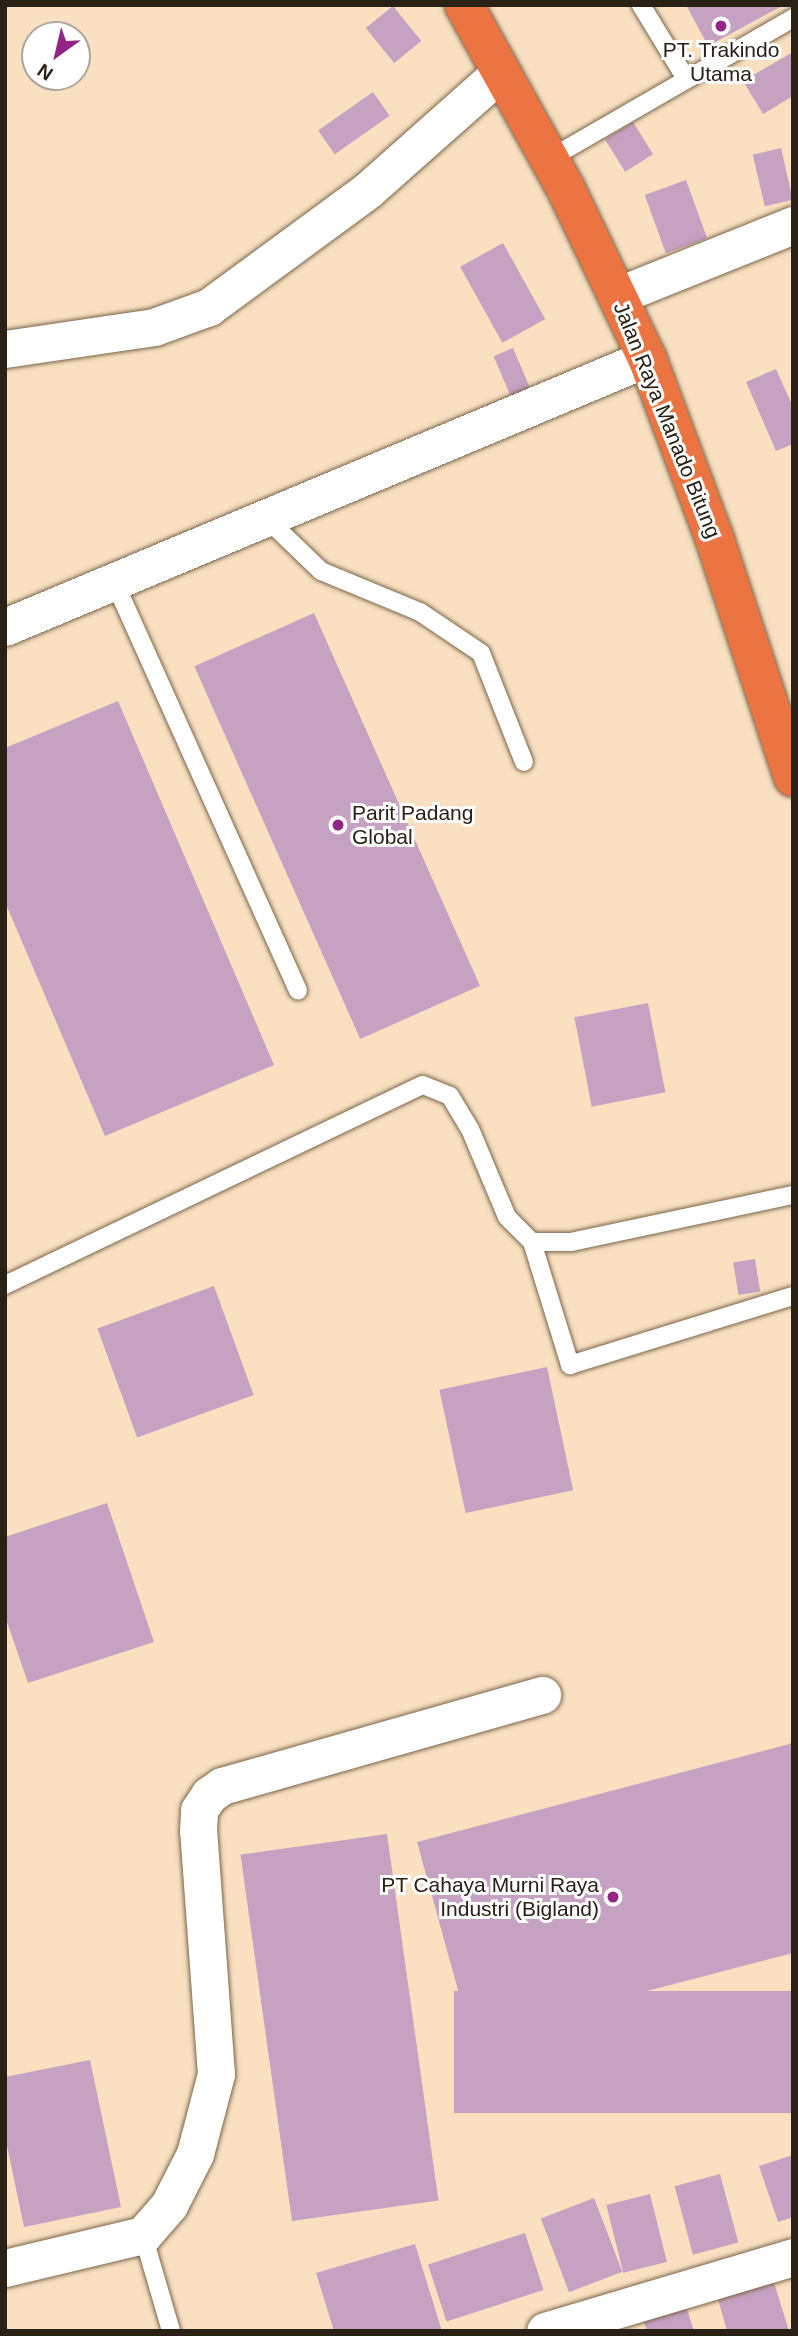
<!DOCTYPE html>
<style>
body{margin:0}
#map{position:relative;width:798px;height:2336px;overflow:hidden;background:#f8e0c1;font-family:Helvetica,sans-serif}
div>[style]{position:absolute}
.building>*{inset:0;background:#c6a2c2;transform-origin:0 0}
.roads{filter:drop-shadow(0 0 2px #7a654a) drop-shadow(0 0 2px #7a654a)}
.lane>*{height:18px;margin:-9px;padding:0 9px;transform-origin:9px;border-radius:9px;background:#fff}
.street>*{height:37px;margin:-18.5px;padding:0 18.5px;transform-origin:18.5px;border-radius:18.5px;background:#fff}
.highway>*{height:38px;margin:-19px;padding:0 19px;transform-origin:19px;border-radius:19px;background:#eb7442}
.dots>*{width:19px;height:19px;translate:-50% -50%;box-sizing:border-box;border:4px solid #fff;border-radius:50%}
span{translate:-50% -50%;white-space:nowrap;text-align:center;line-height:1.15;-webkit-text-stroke:6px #fff;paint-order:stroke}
.poi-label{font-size:21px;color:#292115}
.left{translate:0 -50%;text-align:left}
.right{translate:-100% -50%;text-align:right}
.street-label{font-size:21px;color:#292115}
.frame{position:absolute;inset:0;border:7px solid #292115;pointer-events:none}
.north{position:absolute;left:21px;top:21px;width:70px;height:70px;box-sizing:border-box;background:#fff;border:2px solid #a9a6a1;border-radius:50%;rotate:214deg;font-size:19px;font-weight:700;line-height:28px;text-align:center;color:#292115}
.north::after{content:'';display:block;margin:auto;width:24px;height:32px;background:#932586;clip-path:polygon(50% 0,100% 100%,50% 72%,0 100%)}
</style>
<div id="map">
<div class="building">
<i style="clip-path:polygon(686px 5px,784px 5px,708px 46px)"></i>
<i style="left:393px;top:6px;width:45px;height:35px;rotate:51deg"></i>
<i style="clip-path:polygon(793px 52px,793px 96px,763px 114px,743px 81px)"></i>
<i style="left:373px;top:92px;width:29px;height:67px;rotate:55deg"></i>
<i style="left:633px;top:122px;width:38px;height:33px;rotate:58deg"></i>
<i style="left:781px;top:148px;width:53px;height:29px;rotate:77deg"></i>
<i style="left:686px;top:180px;width:62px;height:44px;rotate:70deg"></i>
<i style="left:503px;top:243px;width:87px;height:49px;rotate:61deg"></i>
<i style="left:513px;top:348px;width:47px;height:21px;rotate:67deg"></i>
<i style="clip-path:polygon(776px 369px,793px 407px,793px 444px,776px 451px,746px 382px)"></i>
<i style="left:314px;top:613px;width:408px;height:131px;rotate:66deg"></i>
<i style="clip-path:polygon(118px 701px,274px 1065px,105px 1136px,5px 902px,5px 748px)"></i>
<i style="left:648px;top:1003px;width:91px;height:75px;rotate:79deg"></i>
<i style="left:755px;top:1259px;width:33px;height:22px;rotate:81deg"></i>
<i style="left:214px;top:1286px;width:116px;height:124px;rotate:70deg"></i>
<i style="left:547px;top:1367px;width:126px;height:110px;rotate:78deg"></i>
<i style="clip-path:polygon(107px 1503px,154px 1642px,28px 1683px,5px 1616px,5px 1537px)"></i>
<i style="clip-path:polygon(793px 1743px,793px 1953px,471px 2037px,417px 1842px)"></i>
<i style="left:387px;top:1834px;width:370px;height:148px;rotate:82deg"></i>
<i style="left:793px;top:1991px;width:122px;height:339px;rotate:90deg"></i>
<i style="clip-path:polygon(90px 2060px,121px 2207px,24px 2227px,5px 2136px,5px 2077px)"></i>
<i style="clip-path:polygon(793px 2155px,793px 2217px,778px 2222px,759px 2166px)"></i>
<i style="left:720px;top:2174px;width:71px;height:47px;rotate:75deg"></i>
<i style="left:650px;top:2194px;width:70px;height:45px;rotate:76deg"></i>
<i style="left:594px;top:2198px;width:79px;height:57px;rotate:69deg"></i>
<i style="left:525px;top:2233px;width:60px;height:102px;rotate:72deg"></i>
<i style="clip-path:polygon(415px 2244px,442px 2331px,334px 2331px,316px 2273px)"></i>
<i style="clip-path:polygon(772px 2276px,789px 2331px,727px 2331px,716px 2292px)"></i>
<i style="clip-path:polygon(685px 2303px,694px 2331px,647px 2331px,642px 2316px)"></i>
</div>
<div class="roads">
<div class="lane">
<i style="left:641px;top:5px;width:84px;rotate:58.6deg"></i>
<i style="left:549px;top:159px;width:282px;rotate:-30deg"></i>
<i style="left:266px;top:518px;width:76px;rotate:43.9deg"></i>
<i style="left:321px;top:571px;width:107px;rotate:22.5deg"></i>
<i style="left:420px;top:612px;width:73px;rotate:33.9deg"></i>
<i style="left:481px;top:653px;width:117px;rotate:68.5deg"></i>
<i style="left:114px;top:581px;width:449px;rotate:65.8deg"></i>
<i style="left:532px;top:1242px;width:129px;rotate:72.8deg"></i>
<i style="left:570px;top:1365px;width:233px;rotate:-17.2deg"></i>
<i style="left:5px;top:1285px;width:463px;rotate:-25.6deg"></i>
<i style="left:423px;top:1085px;width:29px;rotate:22deg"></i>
<i style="left:450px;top:1096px;width:39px;rotate:59deg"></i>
<i style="left:470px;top:1129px;width:95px;rotate:67.2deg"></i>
<i style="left:507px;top:1217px;width:35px;rotate:45deg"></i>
<i style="left:532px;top:1242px;width:39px"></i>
<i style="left:571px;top:1242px;width:227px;rotate:-12deg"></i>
<i style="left:143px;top:2235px;width:100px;rotate:73.7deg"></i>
</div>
<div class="street">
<i style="left:619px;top:295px;width:188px;rotate:-21.9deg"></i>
<i style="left:5px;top:349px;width:151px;rotate:-8.4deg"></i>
<i style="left:154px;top:327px;width:59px;rotate:-20deg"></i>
<i style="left:209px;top:307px;width:197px;rotate:-36.3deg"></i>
<i style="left:368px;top:190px;width:178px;rotate:-41.6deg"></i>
<i style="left:5px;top:627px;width:696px;rotate:-22.73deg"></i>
<i style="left:5px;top:2268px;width:142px;rotate:-13.4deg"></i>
<i style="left:143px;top:2235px;width:40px;rotate:-49deg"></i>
<i style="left:169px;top:2205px;width:57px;rotate:-63deg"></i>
<i style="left:195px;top:2154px;width:83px;rotate:-75.3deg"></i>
<i style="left:216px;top:2074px;width:244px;rotate:-94.2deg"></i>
<i style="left:198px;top:1831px;width:21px;rotate:-87deg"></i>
<i style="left:199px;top:1810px;width:18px;rotate:-56deg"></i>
<i style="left:209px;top:1795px;width:16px;rotate:-35deg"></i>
<i style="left:222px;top:1786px;width:333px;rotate:-15.9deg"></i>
<i style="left:545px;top:2331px;width:259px;rotate:-16.6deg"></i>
</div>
<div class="highway">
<i style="left:464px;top:5px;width:208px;rotate:61deg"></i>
<i style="left:565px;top:187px;width:190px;rotate:64.4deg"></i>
<i style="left:647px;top:358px;width:191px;rotate:69.5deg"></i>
<i style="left:714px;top:537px;width:253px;rotate:71.8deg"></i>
</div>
</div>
<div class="dots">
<i style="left:721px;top:26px;background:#932586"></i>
<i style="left:338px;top:825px;background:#932586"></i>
<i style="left:613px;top:1897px;background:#932586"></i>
</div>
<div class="poi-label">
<span style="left:721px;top:62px">PT. Trakindo<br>Utama</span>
<span class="left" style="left:352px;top:825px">Parit Padang<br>Global</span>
<span class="right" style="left:599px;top:1897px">PT Cahaya Murni Raya<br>Industri (Bigland)</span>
</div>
<div class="street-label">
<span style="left:667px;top:420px;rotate:68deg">Jalan Raya Manado Bitung</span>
</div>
<div class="frame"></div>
<div class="north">N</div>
</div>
